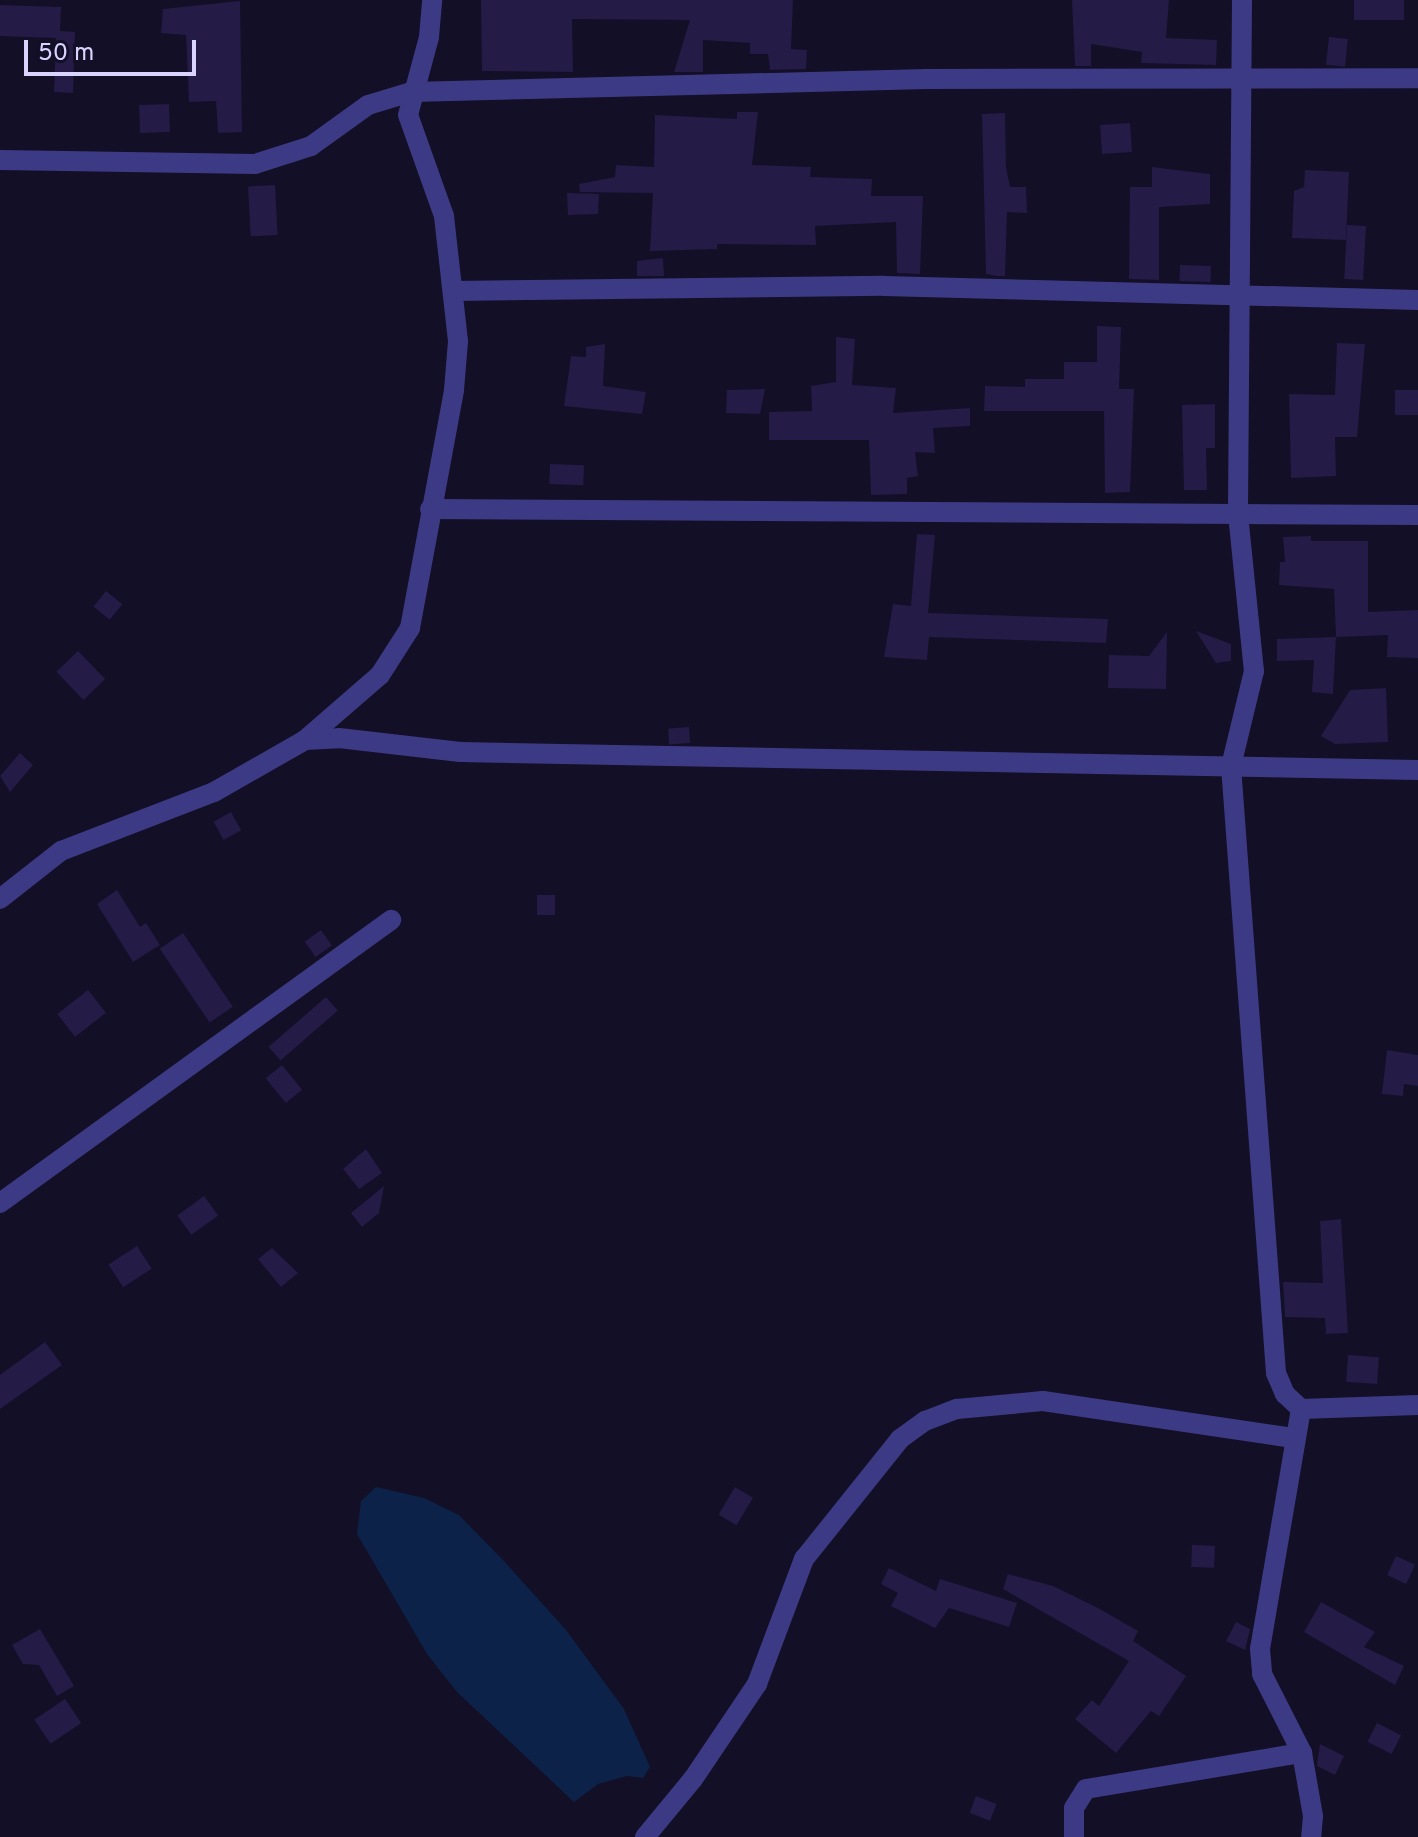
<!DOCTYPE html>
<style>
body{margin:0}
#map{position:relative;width:1418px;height:1837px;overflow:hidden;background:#130f26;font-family:Overpass,sans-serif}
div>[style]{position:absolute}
.water>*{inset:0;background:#0c2248}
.building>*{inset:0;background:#241b47;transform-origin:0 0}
.street>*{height:20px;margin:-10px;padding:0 10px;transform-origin:10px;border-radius:10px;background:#3d3a85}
span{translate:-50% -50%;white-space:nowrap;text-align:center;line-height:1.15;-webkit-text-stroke:8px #130f26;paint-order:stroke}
.scale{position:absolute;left:24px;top:40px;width:172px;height:36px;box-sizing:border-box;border:4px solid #d9d4ff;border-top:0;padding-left:10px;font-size:24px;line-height:28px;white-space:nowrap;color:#d9d4ff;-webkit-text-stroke:6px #130f26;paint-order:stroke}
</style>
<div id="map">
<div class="water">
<i style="clip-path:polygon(376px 1487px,424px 1498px,459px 1515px,504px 1561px,566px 1630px,624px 1709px,650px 1767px,643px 1778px,627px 1776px,598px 1784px,574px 1802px,457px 1692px,427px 1654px,357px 1534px,361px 1501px)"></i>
</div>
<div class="building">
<i style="clip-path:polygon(481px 0,793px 0,791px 49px,807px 50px,806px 69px,770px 70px,768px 54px,750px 54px,750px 43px,703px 40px,703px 72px,674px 72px,690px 20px,572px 19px,573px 72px,482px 71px)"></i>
<i style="clip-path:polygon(1072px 0,1169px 0,1166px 38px,1217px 40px,1216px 65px,1141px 63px,1142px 52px,1091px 44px,1091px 66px,1075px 66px)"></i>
<i style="left:1354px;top:0;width:50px;height:20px"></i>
<i style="clip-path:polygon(240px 1px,242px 132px,218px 133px,216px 101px,189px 102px,186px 35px,161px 33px,163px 9px)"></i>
<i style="clip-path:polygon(0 5px,61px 7px,60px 31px,75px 32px,73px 93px,54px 92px,56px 38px,0 36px)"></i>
<i style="left:1329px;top:37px;width:19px;height:28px;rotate:6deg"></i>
<i style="left:169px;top:104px;width:28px;height:30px;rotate:88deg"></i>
<i style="clip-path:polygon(737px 112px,758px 112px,752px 165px,811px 167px,810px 177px,872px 179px,871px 196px,923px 196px,920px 274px,897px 273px,896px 222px,815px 226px,816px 245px,717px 244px,717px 249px,650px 251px,653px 193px,580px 192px,579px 184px,615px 177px,616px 165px,654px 167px,655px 115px,737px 119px)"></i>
<i style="clip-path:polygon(1005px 113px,1006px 167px,1010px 187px,1026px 187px,1027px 213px,1007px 212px,1005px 276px,997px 276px,986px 274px,982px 114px)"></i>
<i style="left:1130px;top:123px;width:29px;height:30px;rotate:86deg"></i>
<i style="clip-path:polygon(1152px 167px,1210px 174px,1210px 204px,1159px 207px,1159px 280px,1129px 279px,1130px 187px,1152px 187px)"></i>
<i style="clip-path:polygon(1305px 170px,1349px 172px,1346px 240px,1292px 238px,1294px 191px,1304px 187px)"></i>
<i style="left:275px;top:185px;width:50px;height:27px;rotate:87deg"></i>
<i style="clip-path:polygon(567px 193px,599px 194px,598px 214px,568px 215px)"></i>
<i style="left:1347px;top:225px;width:19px;height:54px;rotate:3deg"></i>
<i style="clip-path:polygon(663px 258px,664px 276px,637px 276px,637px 261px)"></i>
<i style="left:1180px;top:265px;width:31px;height:16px;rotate:2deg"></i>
<i style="clip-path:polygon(1097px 326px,1121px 327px,1119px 389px,1134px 389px,1130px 492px,1105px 493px,1104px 411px,984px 411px,985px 386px,1025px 387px,1025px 379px,1064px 379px,1064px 362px,1097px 362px)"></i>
<i style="clip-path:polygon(836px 337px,855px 339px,852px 385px,896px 388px,893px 413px,970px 408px,970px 426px,933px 428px,935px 453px,915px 452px,918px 476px,907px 478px,907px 494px,871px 495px,869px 440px,769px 440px,769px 412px,812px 411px,811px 386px,836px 382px)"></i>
<i style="clip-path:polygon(1337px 343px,1365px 344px,1357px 437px,1335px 437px,1336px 476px,1291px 478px,1289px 394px,1335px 395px)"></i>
<i style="clip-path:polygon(605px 344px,603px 386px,646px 392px,642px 414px,564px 406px,571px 356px,586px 357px,586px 347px)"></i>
<i style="clip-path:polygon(765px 389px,760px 414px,726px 413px,727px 390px)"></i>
<i style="left:1418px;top:390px;width:25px;height:23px;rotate:90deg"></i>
<i style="clip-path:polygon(1215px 404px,1215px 448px,1206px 448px,1207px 490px,1184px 490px,1182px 405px)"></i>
<i style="left:550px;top:464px;width:34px;height:20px;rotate:2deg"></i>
<i style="clip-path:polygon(917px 534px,935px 535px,928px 613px,1108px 619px,1106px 643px,929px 637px,927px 660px,884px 657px,893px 604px,911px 606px)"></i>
<i style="clip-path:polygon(1311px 536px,1311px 541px,1368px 541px,1368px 612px,1418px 610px,1418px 658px,1387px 657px,1388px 635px,1336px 637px,1334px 589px,1279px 585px,1280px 562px,1285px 562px,1283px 537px)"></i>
<i style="left:106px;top:591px;width:21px;height:20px;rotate:39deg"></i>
<i style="clip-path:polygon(1196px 631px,1231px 644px,1231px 661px,1216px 663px)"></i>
<i style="clip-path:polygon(1167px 632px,1166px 689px,1108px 688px,1109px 655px,1149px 656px)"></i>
<i style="clip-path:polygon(1336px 637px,1333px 694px,1312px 692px,1314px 660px,1277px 661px,1277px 639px)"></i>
<i style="left:78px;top:651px;width:39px;height:30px;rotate:46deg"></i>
<i style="clip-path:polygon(1386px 688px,1388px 742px,1335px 744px,1321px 736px,1350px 690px)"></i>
<i style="left:689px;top:727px;width:16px;height:21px;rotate:86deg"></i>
<i style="clip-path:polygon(20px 753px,33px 765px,10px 792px,0 776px)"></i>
<i style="left:231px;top:812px;width:21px;height:20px;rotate:61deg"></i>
<i style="clip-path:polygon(117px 890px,140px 927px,146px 923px,160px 945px,133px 962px,97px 904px)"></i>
<i style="left:555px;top:895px;width:20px;height:18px;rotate:90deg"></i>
<i style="left:321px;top:930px;width:19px;height:20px;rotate:55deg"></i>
<i style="left:183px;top:933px;width:89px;height:28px;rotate:56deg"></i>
<i style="left:88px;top:990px;width:29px;height:39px;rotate:52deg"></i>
<i style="left:326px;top:997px;width:18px;height:76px;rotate:49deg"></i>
<i style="clip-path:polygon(1387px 1050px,1418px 1055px,1418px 1086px,1404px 1084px,1403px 1096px,1382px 1094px)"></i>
<i style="left:282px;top:1065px;width:32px;height:21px;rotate:51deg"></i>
<i style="clip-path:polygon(366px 1149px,382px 1173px,359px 1189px,343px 1169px)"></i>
<i style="clip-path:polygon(384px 1186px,379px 1213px,362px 1227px,351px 1213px)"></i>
<i style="left:204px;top:1196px;width:24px;height:33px;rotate:54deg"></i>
<i style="clip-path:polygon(1341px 1219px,1348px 1333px,1326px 1334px,1325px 1318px,1285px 1317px,1283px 1282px,1323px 1283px,1320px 1221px)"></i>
<i style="left:137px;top:1246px;width:27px;height:34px;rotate:57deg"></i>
<i style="clip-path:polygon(272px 1248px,298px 1273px,281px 1287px,258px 1259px)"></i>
<i style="clip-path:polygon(45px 1342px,62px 1365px,0 1409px,0 1375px)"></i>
<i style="left:1348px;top:1355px;width:31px;height:27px;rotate:4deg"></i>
<i style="left:735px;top:1487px;width:21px;height:32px;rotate:31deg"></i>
<i style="left:1192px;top:1545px;width:23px;height:22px;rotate:2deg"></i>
<i style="left:1396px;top:1556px;width:21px;height:21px;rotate:25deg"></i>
<i style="clip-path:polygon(889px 1568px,936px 1591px,940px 1579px,1017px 1603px,1009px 1627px,949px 1608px,935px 1628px,891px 1606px,898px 1593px,881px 1584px)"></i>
<i style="clip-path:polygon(1008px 1574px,1053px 1586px,1098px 1608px,1138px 1631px,1133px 1641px,1186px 1676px,1159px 1716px,1151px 1711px,1116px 1753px,1075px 1719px,1092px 1700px,1099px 1706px,1129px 1661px,1003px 1589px)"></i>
<i style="clip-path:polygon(1321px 1602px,1375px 1632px,1364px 1647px,1404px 1666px,1395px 1685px,1304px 1632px)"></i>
<i style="clip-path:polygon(1236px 1622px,1250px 1629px,1245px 1650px,1226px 1641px)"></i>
<i style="clip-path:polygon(40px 1629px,74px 1686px,57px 1696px,39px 1665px,23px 1664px,12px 1645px)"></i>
<i style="left:65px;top:1699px;width:29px;height:37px;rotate:56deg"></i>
<i style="left:1377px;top:1723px;width:27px;height:21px;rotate:27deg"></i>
<i style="clip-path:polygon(1320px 1744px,1344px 1756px,1335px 1775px,1317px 1766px)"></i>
<i style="left:976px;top:1796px;width:22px;height:18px;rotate:21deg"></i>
</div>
<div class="street">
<i style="left:1242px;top:0;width:514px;rotate:90.45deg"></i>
<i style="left:1238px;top:514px;width:158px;rotate:84.2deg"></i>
<i style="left:1254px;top:671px;width:98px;rotate:103.6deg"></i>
<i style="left:1231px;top:766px;width:609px;rotate:85.76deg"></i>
<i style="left:1276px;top:1373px;width:23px;rotate:67deg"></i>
<i style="left:1285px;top:1394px;width:22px;rotate:43deg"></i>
<i style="left:1301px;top:1409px;width:117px;rotate:-2deg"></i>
<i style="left:0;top:160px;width:255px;rotate:0.9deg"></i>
<i style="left:255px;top:164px;width:59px;rotate:-17.8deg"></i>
<i style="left:311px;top:146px;width:70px;rotate:-35.7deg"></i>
<i style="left:368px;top:105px;width:45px;rotate:-16.8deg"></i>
<i style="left:411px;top:92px;width:516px;rotate:-1.44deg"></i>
<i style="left:927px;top:79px;width:491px;rotate:-0.1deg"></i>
<i style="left:453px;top:291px;width:431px;rotate:-0.7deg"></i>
<i style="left:884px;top:286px;width:534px;rotate:1.5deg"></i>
<i style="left:430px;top:509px;width:988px;rotate:0.35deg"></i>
<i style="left:305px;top:740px;width:99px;rotate:-40.9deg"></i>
<i style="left:380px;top:675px;width:56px;rotate:-57.4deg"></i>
<i style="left:410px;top:628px;width:242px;rotate:-79.5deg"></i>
<i style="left:454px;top:390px;width:49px;rotate:-85.3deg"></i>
<i style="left:458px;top:341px;width:126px;rotate:-96.4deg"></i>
<i style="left:444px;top:216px;width:107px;rotate:-109.6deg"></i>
<i style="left:408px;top:115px;width:81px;rotate:-74.9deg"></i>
<i style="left:429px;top:37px;width:37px;rotate:-85deg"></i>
<i style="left:0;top:899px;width:78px;rotate:-38.2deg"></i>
<i style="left:61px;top:851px;width:164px;rotate:-21.1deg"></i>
<i style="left:214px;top:792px;width:105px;rotate:-29.7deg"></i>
<i style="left:305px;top:740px;width:34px;rotate:-3deg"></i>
<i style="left:339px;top:738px;width:122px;rotate:6.6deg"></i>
<i style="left:460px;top:752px;width:958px;rotate:1.08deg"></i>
<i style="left:0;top:1203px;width:483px;rotate:-35.9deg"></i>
<i style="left:1301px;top:1409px;width:243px;rotate:99.7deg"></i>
<i style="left:1260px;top:1649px;width:25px;rotate:85deg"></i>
<i style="left:1262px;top:1674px;width:89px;rotate:63.1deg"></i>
<i style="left:1302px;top:1753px;width:64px;rotate:80.1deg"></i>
<i style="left:1313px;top:1816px;width:21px;rotate:95deg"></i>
<i style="left:645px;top:1837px;width:75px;rotate:-50.4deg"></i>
<i style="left:693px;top:1779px;width:115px;rotate:-56deg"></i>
<i style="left:757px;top:1684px;width:134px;rotate:-69.4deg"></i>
<i style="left:804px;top:1559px;width:154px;rotate:-51.3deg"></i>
<i style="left:900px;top:1439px;width:31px;rotate:-36deg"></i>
<i style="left:925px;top:1421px;width:34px;rotate:-21deg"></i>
<i style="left:957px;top:1409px;width:86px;rotate:-5.3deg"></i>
<i style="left:1043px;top:1401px;width:255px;rotate:8.4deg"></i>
<i style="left:1074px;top:1837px;width:29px;rotate:-90deg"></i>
<i style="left:1074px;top:1808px;width:22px;rotate:-58deg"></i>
<i style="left:1086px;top:1789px;width:219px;rotate:-9.5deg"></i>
</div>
<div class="scale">50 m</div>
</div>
